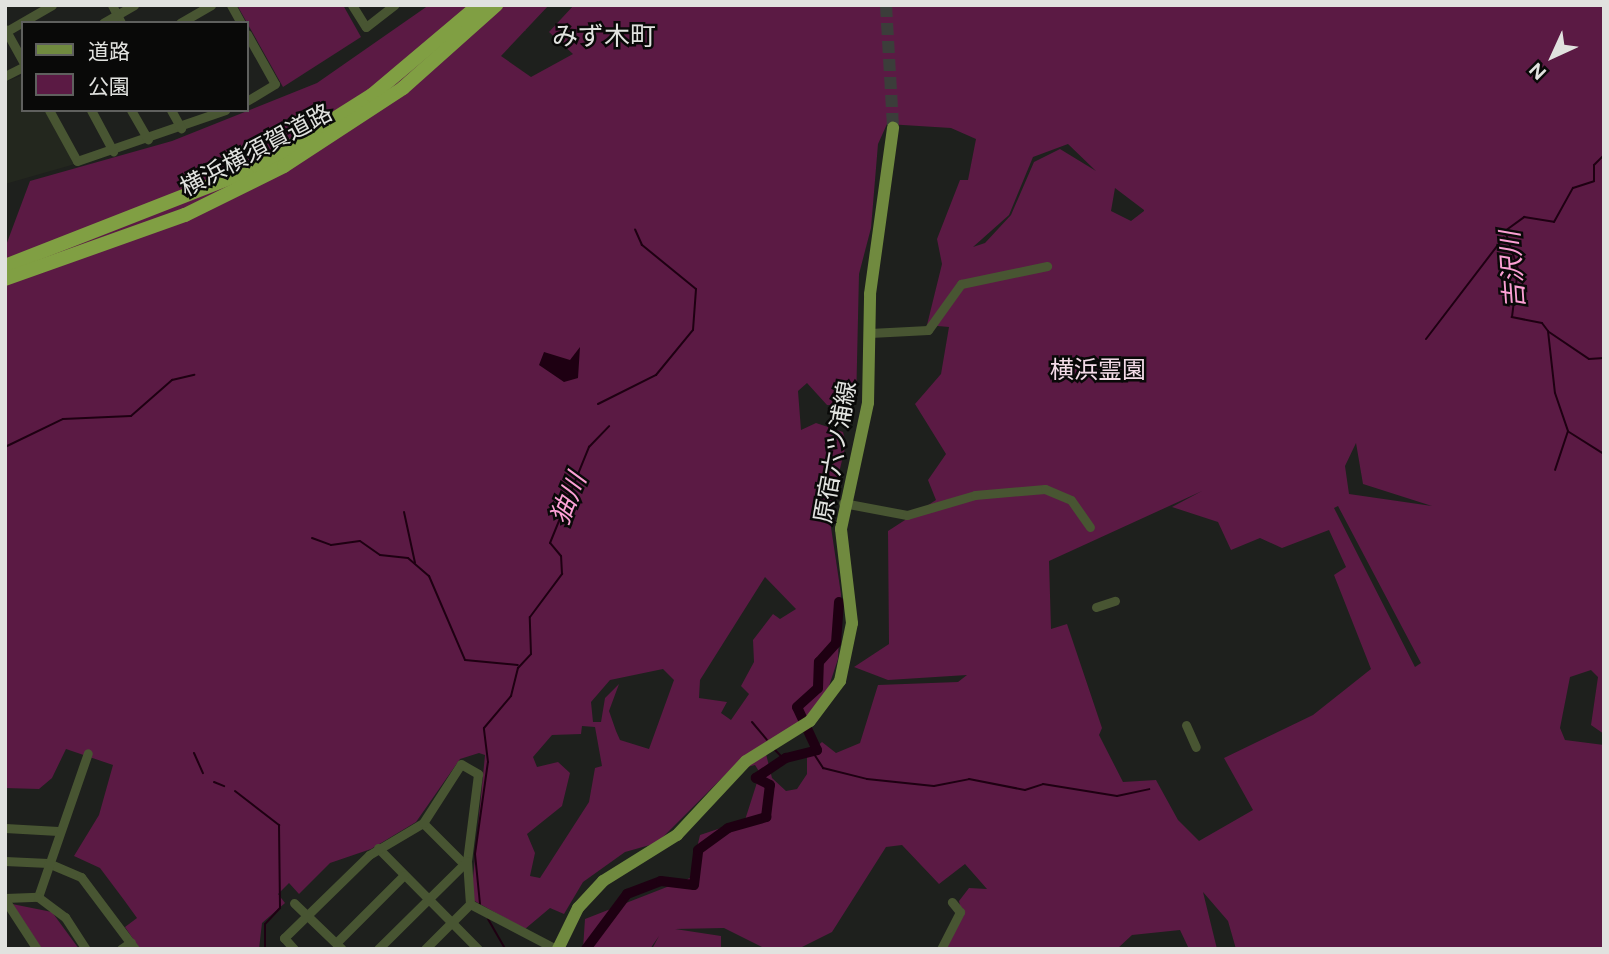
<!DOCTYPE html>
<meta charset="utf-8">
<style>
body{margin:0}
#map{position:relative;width:1609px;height:954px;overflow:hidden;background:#1e201d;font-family:Figtree,"Noto Sans JP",sans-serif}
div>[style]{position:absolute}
.built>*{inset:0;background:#23271e}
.green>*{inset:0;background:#5b1a44}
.water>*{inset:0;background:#1e0012}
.stream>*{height:2px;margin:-1px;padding:0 1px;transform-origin:1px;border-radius:1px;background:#1e0012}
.river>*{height:10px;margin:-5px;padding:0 5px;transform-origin:5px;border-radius:5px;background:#1e0012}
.major-tunnel>*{height:12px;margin-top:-6px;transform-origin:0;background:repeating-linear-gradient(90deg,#3b3d3a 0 12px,transparent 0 18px)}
.minor>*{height:9px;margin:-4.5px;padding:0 4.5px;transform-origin:4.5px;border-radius:4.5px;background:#485532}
.major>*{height:12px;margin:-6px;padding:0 6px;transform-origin:6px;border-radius:6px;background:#708a3f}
.highway>*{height:14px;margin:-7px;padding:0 7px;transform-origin:7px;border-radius:7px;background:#809f43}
span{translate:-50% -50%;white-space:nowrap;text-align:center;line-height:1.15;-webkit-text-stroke:5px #090908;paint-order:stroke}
.street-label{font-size:24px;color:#e1e2df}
.park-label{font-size:24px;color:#f3dbe7}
.neighbourhood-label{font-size:26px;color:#e1e2df}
.water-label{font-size:26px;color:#fba0d4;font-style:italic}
.frame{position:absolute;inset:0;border:7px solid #e1e2df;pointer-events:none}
.legend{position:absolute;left:21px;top:21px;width:228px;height:91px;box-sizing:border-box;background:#090908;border:2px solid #5f605e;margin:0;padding:9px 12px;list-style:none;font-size:21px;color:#e1e2df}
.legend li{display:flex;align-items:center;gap:14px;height:35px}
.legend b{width:35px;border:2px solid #5f605e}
.north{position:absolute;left:1518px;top:21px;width:70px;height:70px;-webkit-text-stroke:5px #090908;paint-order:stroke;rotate:225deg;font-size:19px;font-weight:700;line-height:28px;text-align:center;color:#e1e2df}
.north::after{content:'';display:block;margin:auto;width:24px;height:32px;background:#e1e2df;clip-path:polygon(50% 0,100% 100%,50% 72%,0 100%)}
</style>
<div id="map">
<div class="built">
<i style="clip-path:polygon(23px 75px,23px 110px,45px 110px,75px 164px,5px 184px,5px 82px)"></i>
</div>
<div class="green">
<i style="clip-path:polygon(237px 5px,343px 5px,361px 37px,283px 87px)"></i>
<i style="clip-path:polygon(evenodd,429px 5px,549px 5px,501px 56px,531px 77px,573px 54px,549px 32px,574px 5px,1604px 5px,1604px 734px,1591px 725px,1598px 677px,1591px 670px,1570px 677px,1560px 728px,1565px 740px,1604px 745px,1604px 949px,1236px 949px,1228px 921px,1203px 892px,1217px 949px,1189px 949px,1180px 930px,1132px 935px,1117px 949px,945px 949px,962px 915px,959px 901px,969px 888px,987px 889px,965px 864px,939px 884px,902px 845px,886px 847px,832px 932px,798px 949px,766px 949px,724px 928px,675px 929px,721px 936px,721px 949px,652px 949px,659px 936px,650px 949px,583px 949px,585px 919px,690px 878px,700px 835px,745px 820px,760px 773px,755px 765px,728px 772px,657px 843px,625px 852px,583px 882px,564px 914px,550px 908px,525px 929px,471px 899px,485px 755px,479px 753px,460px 759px,416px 822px,371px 849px,330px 863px,299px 894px,289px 883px,278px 894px,285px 903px,262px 923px,259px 949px,140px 949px,125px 927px,137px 918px,124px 900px,100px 868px,74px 856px,99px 815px,113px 765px,66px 749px,52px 778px,39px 789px,5px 788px,5px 248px,30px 181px,172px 141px,317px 83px,429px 5px,887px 124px,951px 128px,976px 139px,968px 180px,960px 180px,937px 239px,942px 264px,927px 325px,949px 327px,941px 374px,915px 404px,946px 454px,928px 480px,936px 500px,888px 531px,889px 644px,854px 667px,888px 680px,967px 675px,958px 682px,878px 685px,860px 743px,836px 753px,822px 742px,807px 755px,807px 774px,797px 789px,786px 791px,772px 778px,764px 746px,807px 719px,828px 689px,838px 659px,841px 594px,829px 514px,846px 444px,843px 432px,816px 423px,801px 430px,798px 391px,807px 383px,827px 405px,856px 405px,859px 274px,871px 228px,878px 144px,887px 124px,429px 5px,1068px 144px,1096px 171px,1060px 149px,1034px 162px,1011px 215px,985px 243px,973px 247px,1009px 215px,1033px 157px,1068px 144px,429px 5px,1115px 188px,1144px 210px,1144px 211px,1131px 221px,1111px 211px,1115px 188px,429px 5px,1356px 443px,1363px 484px,1432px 506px,1349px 494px,1345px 466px,1356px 443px,429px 5px,1202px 491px,1172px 507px,1218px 522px,1231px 550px,1260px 538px,1282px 548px,1329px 530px,1346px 567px,1334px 575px,1371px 669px,1313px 715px,1224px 758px,1253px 810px,1199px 841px,1178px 820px,1156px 780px,1123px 782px,1099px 735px,1102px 728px,1067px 624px,1051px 629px,1049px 561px,1202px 491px,429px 5px,1338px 506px,1421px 663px,1415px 667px,1334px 508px,1338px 506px,429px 5px,765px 577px,796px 609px,780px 619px,773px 614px,753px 640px,754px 662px,741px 686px,749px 694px,731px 720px,721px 713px,727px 702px,699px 698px,700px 680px,765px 577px,429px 5px,663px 669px,674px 680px,649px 749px,620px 740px,616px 731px,609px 711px,619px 684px,605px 698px,601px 722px,593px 722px,591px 702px,610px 680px,663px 669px,429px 5px,582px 726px,595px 727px,602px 766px,595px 768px,589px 802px,540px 878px,530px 876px,535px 853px,527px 834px,562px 806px,570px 773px,558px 762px,537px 767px,533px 757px,552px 735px,581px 734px,582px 726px)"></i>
<i style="clip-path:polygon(12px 904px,52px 912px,79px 949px,42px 949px)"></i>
</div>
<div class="water">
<i style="clip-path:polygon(580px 347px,578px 378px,564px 382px,539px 365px,544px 352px,570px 360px)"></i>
</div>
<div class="stream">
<i style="left:1548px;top:331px;width:10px;rotate:-127deg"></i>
<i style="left:1542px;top:323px;width:31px;rotate:-169deg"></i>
<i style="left:1512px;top:317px;width:48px;rotate:-82.9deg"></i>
<i style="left:1518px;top:269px;width:40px;rotate:-108.9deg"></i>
<i style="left:1505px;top:231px;width:24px;rotate:-36deg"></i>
<i style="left:1524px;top:217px;width:30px;rotate:9deg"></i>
<i style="left:1554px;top:222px;width:39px;rotate:-61deg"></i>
<i style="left:1573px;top:188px;width:22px;rotate:-18deg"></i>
<i style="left:1594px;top:181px;width:16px;rotate:-90deg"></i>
<i style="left:1594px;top:165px;width:14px;rotate:-45deg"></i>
<i style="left:1548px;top:331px;width:62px;rotate:83.6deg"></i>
<i style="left:1555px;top:393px;width:40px;rotate:71.1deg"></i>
<i style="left:1568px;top:431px;width:41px;rotate:108.4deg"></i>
<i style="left:1549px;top:332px;width:48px;rotate:34deg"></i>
<i style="left:1589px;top:359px;width:15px;rotate:-4deg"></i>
<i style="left:1426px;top:339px;width:128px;rotate:-52.6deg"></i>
<i style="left:598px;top:404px;width:65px;rotate:-26.6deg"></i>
<i style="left:656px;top:375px;width:58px;rotate:-50.6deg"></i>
<i style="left:693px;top:330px;width:41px;rotate:-85.8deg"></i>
<i style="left:696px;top:289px;width:70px;rotate:-140.8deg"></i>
<i style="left:642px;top:245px;width:17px;rotate:-114deg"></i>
<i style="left:1569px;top:432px;width:41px;rotate:32.2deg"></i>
<i style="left:5px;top:447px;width:64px;rotate:-25.8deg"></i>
<i style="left:63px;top:419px;width:68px;rotate:-2.5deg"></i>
<i style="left:131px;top:416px;width:55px;rotate:-41.3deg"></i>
<i style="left:172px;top:380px;width:23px;rotate:-13deg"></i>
<i style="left:404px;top:512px;width:52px;rotate:77.8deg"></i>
<i style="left:312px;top:538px;width:20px;rotate:20deg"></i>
<i style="left:331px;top:545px;width:29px;rotate:-8deg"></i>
<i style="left:360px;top:541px;width:24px;rotate:35deg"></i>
<i style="left:380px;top:555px;width:28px;rotate:6deg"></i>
<i style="left:408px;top:558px;width:28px;rotate:41deg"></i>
<i style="left:429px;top:576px;width:91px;rotate:66.8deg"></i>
<i style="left:465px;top:660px;width:53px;rotate:5.4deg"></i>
<i style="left:752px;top:722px;width:23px;rotate:50deg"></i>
<i style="left:775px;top:750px;width:13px;rotate:45deg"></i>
<i style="left:194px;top:753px;width:22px;rotate:66deg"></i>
<i style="left:814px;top:754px;width:17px;rotate:57deg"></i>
<i style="left:823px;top:768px;width:45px;rotate:14deg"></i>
<i style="left:867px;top:779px;width:67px;rotate:6deg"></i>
<i style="left:934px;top:786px;width:36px;rotate:-11deg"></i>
<i style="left:969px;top:779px;width:57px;rotate:11.1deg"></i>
<i style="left:1025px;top:790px;width:19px;rotate:-18deg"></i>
<i style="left:1043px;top:784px;width:75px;rotate:9.2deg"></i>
<i style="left:1117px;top:796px;width:33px;rotate:-12deg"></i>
<i style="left:214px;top:782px;width:11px;rotate:22deg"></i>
<i style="left:235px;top:791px;width:56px;rotate:37.7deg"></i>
<i style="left:279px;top:825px;width:83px;rotate:89.3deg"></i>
<i style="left:280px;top:908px;width:22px;rotate:133deg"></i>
<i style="left:265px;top:924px;width:25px;rotate:90deg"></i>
<i style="left:480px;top:904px;width:50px;rotate:-95.7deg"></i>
<i style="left:475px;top:854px;width:93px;rotate:-82deg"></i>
<i style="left:488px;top:762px;width:34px;rotate:-97deg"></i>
<i style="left:484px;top:728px;width:42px;rotate:-49.8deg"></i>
<i style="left:511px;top:696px;width:29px;rotate:-76deg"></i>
<i style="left:518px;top:668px;width:19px;rotate:-47deg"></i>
<i style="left:531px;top:654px;width:37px;rotate:-92deg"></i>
<i style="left:530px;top:617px;width:54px;rotate:-53.3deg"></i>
<i style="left:562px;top:574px;width:18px;rotate:-93deg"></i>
<i style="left:561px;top:556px;width:17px;rotate:-130deg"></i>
<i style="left:550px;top:543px;width:104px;rotate:-67.9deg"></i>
<i style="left:589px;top:447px;width:29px;rotate:-46deg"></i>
<i style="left:488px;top:919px;width:34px;rotate:60deg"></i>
</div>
<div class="river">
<i style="left:586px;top:949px;width:69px;rotate:-53.3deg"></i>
<i style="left:627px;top:894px;width:36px;rotate:-21deg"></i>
<i style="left:661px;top:881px;width:33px;rotate:7deg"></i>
<i style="left:694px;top:885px;width:35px;rotate:-83deg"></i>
<i style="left:698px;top:850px;width:37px;rotate:-36deg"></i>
<i style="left:728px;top:828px;width:40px;rotate:-16deg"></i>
<i style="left:766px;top:817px;width:32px;rotate:-83deg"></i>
<i style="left:770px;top:785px;width:16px;rotate:-153deg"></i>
<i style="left:756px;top:778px;width:36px;rotate:-34deg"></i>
<i style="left:786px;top:758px;width:32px;rotate:-14deg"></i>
<i style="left:817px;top:750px;width:47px;rotate:-114.9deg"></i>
<i style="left:797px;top:707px;width:28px;rotate:-42deg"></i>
<i style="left:818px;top:688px;width:26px;rotate:-88deg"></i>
<i style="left:819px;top:662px;width:25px;rotate:-48deg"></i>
<i style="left:836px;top:643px;width:41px;rotate:-85.8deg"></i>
</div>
<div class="major-tunnel">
<i style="left:886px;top:5px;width:123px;rotate:86.7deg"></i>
</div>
<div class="minor">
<i style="left:112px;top:5px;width:20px;rotate:63deg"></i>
<i style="left:231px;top:5px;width:21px;rotate:61deg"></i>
<i style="left:352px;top:5px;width:26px;rotate:58deg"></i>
<i style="left:366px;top:27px;width:36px;rotate:-38deg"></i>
<i style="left:103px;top:23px;width:36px;rotate:-30deg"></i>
<i style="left:180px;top:23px;width:36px;rotate:-30deg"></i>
<i style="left:5px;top:29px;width:38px;rotate:61deg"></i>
<i style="left:7px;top:31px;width:52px;rotate:-30deg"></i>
<i style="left:247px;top:34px;width:57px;rotate:60.8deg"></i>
<i style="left:275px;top:84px;width:33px;rotate:149deg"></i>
<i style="left:5px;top:76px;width:20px;rotate:-27deg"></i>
<i style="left:49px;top:110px;width:58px;rotate:61.2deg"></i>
<i style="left:77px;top:161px;width:157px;rotate:-19deg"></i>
<i style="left:91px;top:110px;width:47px;rotate:61.8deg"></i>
<i style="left:131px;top:110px;width:34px;rotate:60deg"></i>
<i style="left:171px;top:110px;width:21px;rotate:61deg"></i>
<i style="left:870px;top:333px;width:58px;rotate:-3deg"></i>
<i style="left:928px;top:330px;width:57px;rotate:-54.3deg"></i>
<i style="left:961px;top:284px;width:88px;rotate:-11.8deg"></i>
<i style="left:843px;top:503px;width:65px;rotate:10.6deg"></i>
<i style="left:907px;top:515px;width:71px;rotate:-16.4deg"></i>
<i style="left:975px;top:495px;width:70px;rotate:-4.9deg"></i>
<i style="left:1045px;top:489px;width:28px;rotate:23deg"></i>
<i style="left:1071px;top:500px;width:33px;rotate:55deg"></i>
<i style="left:1096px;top:607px;width:20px;rotate:-18deg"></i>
<i style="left:1186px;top:725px;width:24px;rotate:66deg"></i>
<i style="left:423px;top:823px;width:57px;rotate:45deg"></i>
<i style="left:5px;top:828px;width:53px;rotate:3.2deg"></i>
<i style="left:378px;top:848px;width:142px;rotate:45.3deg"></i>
<i style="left:5px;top:861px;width:43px;rotate:2.7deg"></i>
<i style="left:48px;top:863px;width:36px;rotate:23deg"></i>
<i style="left:81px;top:877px;width:90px;rotate:53.1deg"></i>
<i style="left:38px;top:897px;width:152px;rotate:-70.9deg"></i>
<i style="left:5px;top:898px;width:33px;rotate:-2deg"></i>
<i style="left:38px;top:897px;width:34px;rotate:37deg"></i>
<i style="left:65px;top:917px;width:38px;rotate:57deg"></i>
<i style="left:5px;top:900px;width:59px;rotate:56.9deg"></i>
<i style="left:294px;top:903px;width:66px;rotate:43.8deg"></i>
<i style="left:336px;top:943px;width:96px;rotate:-45deg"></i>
<i style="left:121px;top:949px;width:12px;rotate:-35deg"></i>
<i style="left:294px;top:949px;width:15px;rotate:-132deg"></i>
<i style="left:284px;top:938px;width:119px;rotate:-44.3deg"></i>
<i style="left:369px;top:855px;width:63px;rotate:-30.7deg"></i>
<i style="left:423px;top:823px;width:70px;rotate:-57.2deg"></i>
<i style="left:461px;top:764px;width:20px;rotate:30deg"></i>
<i style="left:478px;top:774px;width:88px;rotate:97.2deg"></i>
<i style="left:467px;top:861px;width:43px;rotate:86deg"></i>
<i style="left:470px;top:904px;width:97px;rotate:27.6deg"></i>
<i style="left:378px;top:949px;width:125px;rotate:-44.7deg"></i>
<i style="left:425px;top:949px;width:64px;rotate:-45deg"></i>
<i style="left:941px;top:949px;width:42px;rotate:-62.8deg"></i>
<i style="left:960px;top:912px;width:13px;rotate:-129deg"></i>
</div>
<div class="major">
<i style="left:558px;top:949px;width:46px;rotate:-64deg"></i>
<i style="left:578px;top:908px;width:37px;rotate:-47deg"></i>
<i style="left:603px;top:881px;width:87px;rotate:-31.9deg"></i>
<i style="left:677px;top:835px;width:101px;rotate:-47deg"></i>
<i style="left:746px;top:761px;width:75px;rotate:-32deg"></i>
<i style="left:810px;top:721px;width:50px;rotate:-53.1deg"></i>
<i style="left:840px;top:681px;width:59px;rotate:-78.3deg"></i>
<i style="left:852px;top:623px;width:95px;rotate:-96.7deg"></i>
<i style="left:841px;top:529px;width:129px;rotate:-77.9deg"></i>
<i style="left:868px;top:403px;width:109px;rotate:-88.9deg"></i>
<i style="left:870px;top:294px;width:168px;rotate:-82.1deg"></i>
</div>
<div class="highway">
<i style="left:5px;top:266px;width:272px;rotate:-21.4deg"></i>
<i style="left:258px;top:167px;width:135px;rotate:-32.3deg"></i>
<i style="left:372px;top:95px;width:140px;rotate:-40.1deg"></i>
<i style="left:5px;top:279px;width:191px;rotate:-19.6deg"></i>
<i style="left:185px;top:215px;width:110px;rotate:-26.3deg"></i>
<i style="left:284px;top:166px;width:142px;rotate:-33.2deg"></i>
<i style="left:403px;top:88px;width:125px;rotate:-41.7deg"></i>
</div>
<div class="street-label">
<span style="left:256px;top:150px;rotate:-28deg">横浜横須賀道路</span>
<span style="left:835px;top:452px;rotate:-80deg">原宿六ツ浦線</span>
</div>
<div class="park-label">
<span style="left:1098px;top:370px">横浜霊園</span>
</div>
<div class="neighbourhood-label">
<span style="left:604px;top:37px">みず木町</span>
</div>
<div class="water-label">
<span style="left:1513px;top:270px;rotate:-94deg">吉沢川</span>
<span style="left:569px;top:499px;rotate:-68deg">㹨川</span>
</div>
<div class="frame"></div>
<ul class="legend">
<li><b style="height:9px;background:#708a3f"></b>道路</li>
<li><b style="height:19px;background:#5b1a44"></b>公園</li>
</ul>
<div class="north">N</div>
</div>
